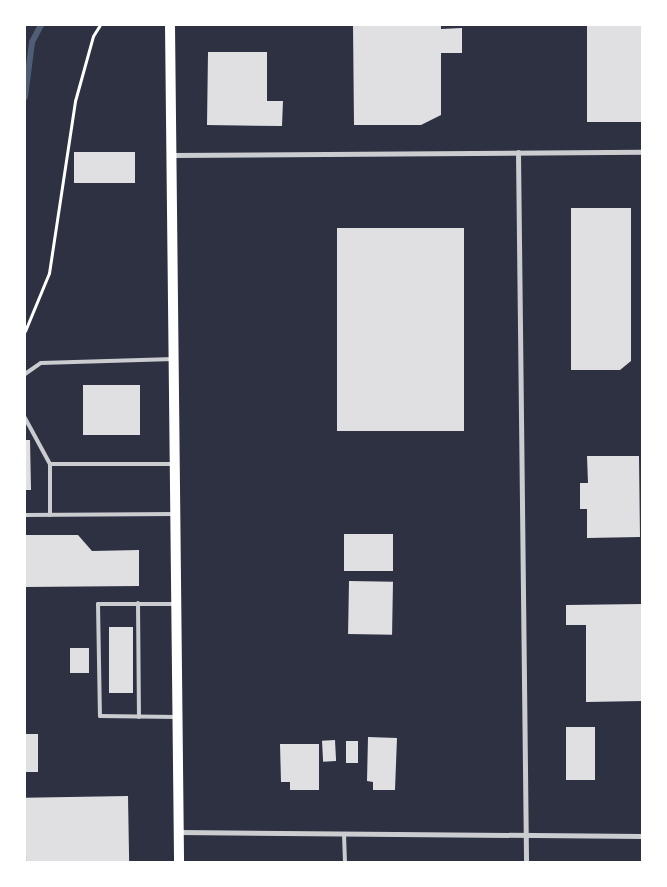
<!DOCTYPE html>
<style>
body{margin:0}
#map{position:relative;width:667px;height:887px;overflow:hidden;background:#2d3142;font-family:"Fira Sans",sans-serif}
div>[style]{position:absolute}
.stream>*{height:6px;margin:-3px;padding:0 3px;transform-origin:3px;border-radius:3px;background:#4f5d75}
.building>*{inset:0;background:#e0e0e3;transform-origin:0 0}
.path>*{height:3px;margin:-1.5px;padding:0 1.5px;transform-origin:1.5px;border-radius:1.5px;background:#fff}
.service>*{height:4px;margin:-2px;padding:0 2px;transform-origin:2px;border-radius:2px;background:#caccd0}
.minor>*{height:5px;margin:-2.5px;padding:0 2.5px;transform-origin:2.5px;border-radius:2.5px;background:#caccd0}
.secondary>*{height:10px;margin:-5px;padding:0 5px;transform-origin:5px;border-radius:5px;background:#fff}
span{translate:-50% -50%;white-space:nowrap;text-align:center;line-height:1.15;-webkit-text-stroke:4px #fff;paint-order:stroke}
.frame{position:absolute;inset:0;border:26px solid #fff;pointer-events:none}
</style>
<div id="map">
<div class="stream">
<i style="left:25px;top:97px;width:55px;rotate:-82.7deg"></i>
<i style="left:32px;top:42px;width:19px;rotate:-62deg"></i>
</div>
<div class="building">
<i style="clip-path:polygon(353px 25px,441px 25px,441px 29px,462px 28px,462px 53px,441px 53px,441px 115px,421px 125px,354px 125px)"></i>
<i style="left:587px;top:25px;width:55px;height:97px"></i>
<i style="clip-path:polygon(208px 52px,267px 52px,267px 101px,283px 101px,282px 126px,207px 125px)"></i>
<i style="left:74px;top:152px;width:61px;height:31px"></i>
<i style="clip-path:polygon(571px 208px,631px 208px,631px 361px,620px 370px,571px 370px)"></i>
<i style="left:464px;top:228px;width:203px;height:127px;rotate:90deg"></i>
<i style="left:140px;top:385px;width:50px;height:57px;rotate:90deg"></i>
<i style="clip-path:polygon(25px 440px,30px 440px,31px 490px,25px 490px)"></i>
<i style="clip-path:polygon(587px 456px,639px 456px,640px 537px,587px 538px,587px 509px,580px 509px,580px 483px,588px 483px)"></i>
<i style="left:344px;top:534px;width:49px;height:37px"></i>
<i style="clip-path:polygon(25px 535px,78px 535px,92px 551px,139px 550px,139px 586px,25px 587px)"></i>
<i style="left:349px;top:581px;width:44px;height:53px;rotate:1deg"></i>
<i style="clip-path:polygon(642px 604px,642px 701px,586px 702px,586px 625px,566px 625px,566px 605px)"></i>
<i style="left:109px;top:627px;width:24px;height:66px"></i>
<i style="left:70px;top:648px;width:19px;height:25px"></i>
<i style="left:566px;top:727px;width:29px;height:53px"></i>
<i style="left:25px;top:734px;width:13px;height:38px"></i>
<i style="clip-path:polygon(368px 737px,397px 738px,395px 790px,373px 790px,373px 782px,367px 781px)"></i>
<i style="left:335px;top:740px;width:21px;height:13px;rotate:87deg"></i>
<i style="left:346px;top:741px;width:12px;height:22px"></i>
<i style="clip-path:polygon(280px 744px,319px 744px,319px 790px,290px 790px,290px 782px,281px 782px)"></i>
<i style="left:128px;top:796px;width:66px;height:103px;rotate:89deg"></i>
</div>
<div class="path">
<i style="left:25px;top:331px;width:63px;rotate:-67.5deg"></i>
<i style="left:49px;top:273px;width:174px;rotate:-81.4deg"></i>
<i style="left:75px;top:101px;width:67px;rotate:-74.5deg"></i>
<i style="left:93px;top:36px;width:13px;rotate:-58deg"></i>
</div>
<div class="service">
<i style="left:25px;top:374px;width:19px;rotate:-35deg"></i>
<i style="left:41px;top:363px;width:133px;rotate:-1.7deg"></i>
<i style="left:25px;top:418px;width:52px;rotate:61.5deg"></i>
<i style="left:25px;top:515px;width:150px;rotate:-0.4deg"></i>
<i style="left:50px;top:515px;width:51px;rotate:-90deg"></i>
<i style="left:50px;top:464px;width:125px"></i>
<i style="left:138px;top:603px;width:114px;rotate:89.5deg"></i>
<i style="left:175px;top:604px;width:77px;rotate:180deg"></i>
<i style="left:98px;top:604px;width:112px;rotate:89deg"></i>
<i style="left:100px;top:716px;width:77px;rotate:0.7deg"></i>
<i style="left:344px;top:834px;width:28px;rotate:88deg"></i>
</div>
<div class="minor">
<i style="left:518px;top:152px;width:710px;rotate:89.35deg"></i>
<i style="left:171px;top:155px;width:471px;rotate:-0.4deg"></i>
<i style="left:179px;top:832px;width:463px;rotate:0.5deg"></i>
</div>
<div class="secondary">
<i style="left:170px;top:25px;width:837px;rotate:89.38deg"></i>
</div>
<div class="frame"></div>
</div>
